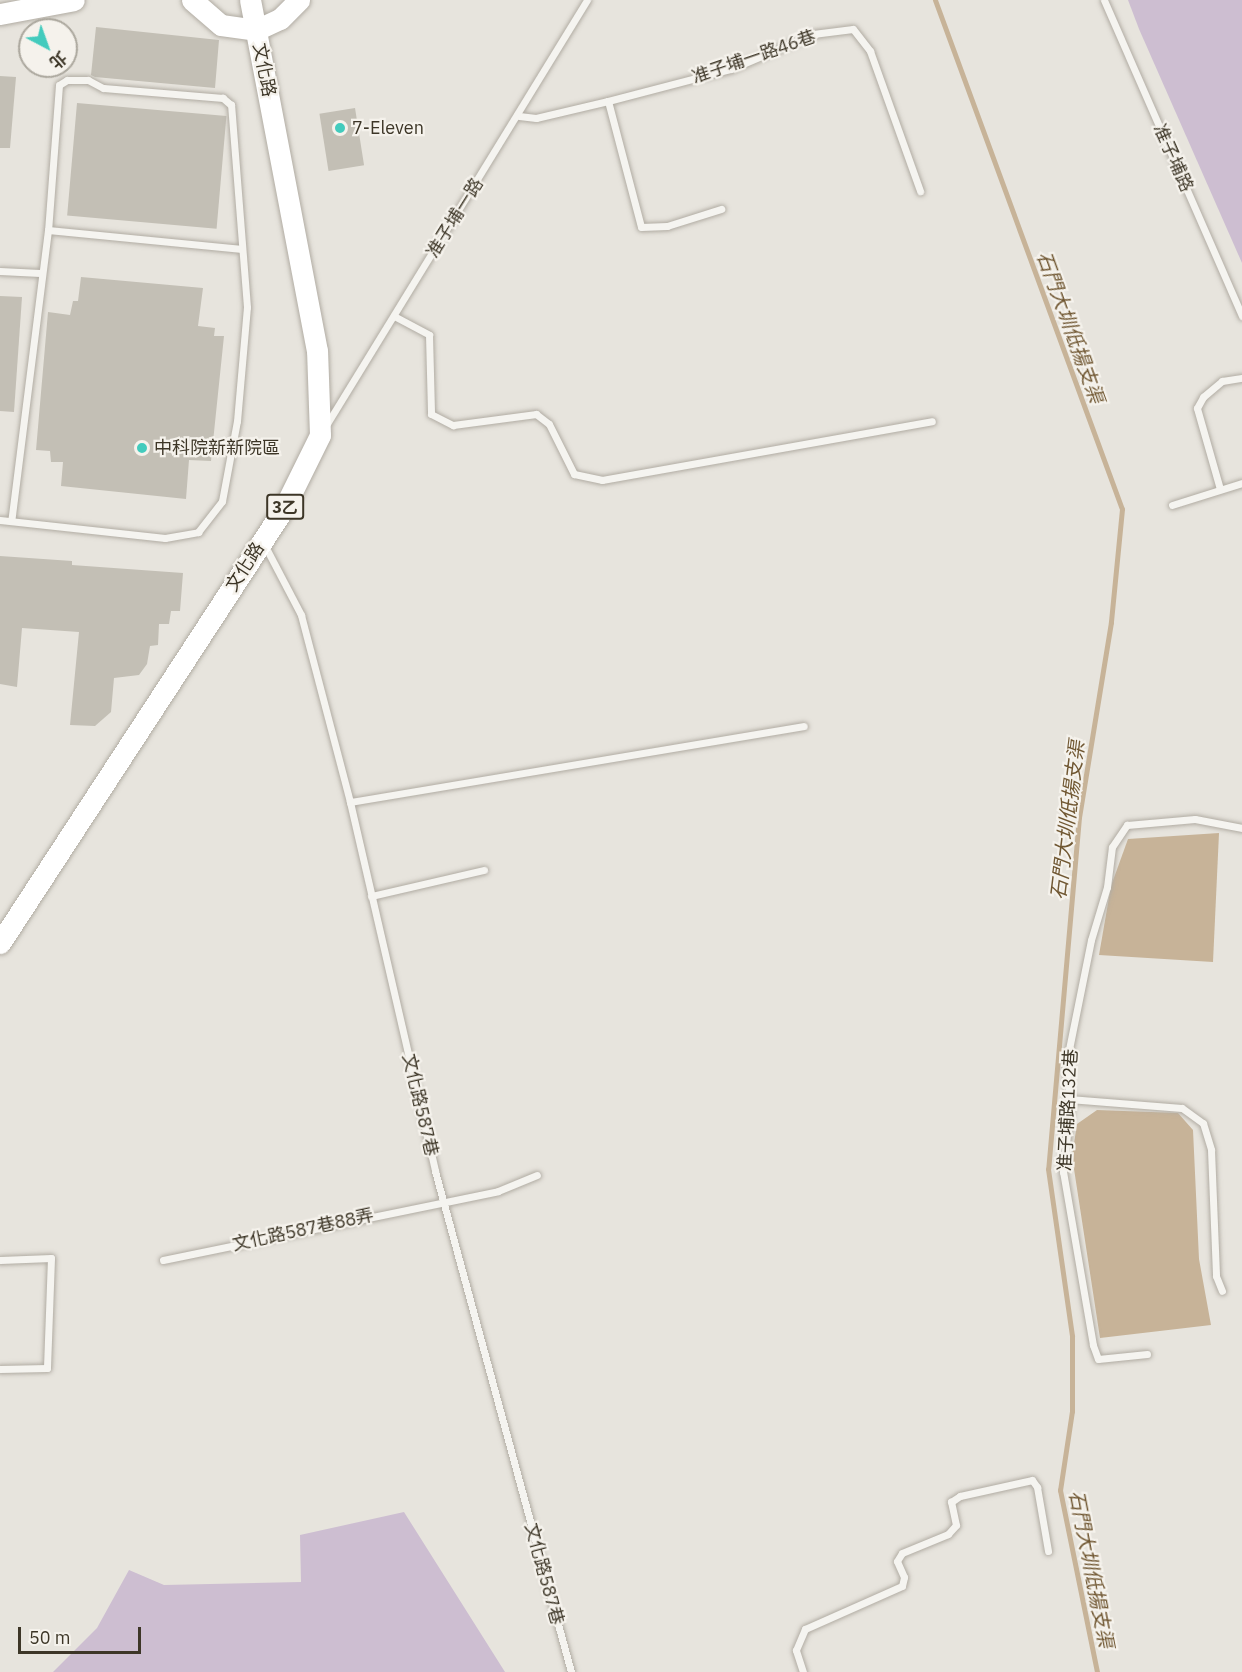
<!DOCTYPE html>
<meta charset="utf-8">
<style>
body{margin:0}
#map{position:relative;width:1242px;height:1672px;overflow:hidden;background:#e7e4dd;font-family:"IBM Plex Sans","Noto Sans TC",sans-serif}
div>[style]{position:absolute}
.green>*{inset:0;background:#cdbed1}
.water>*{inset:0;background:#c7b398}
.stream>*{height:5px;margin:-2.5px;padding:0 2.5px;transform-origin:2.5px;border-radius:2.5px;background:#c7b398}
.building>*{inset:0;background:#c3bfb5;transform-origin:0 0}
.roads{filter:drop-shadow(0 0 2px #b1aca3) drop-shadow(0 0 2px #b1aca3)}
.service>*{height:7px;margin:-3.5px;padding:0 3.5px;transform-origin:3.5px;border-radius:3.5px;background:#f5f4f0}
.primary>*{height:21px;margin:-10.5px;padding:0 10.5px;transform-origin:10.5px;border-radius:10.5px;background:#fff}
.dots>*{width:16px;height:16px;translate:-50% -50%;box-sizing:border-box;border:3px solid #f5f2ec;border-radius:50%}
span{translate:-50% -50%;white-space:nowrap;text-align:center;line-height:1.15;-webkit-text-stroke:4.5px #f5f2ec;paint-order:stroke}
.shield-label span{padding:2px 4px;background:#f5f2ec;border:2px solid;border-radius:4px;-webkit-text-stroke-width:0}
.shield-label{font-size:16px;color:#3d3627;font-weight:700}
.street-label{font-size:18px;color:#3d3627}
.poi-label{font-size:18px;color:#3d3627}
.left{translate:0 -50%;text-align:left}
.water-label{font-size:20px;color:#705732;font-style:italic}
.north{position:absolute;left:18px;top:18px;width:60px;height:60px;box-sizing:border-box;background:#f5f2ec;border:2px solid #aba79d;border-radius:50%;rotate:139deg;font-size:16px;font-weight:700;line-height:24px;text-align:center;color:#3d3627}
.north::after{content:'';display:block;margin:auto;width:21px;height:27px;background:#43cbbd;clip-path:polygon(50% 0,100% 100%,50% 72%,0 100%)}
.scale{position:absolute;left:18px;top:1627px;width:123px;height:27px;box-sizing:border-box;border:3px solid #3d3627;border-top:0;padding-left:8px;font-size:18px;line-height:21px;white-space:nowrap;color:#3d3627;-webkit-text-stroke:4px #f5f2ec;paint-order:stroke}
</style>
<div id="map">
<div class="green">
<i style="clip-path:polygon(1128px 0,1242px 0,1242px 263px,1139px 29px)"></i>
<i style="clip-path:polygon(404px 1512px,505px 1672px,53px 1672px,97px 1628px,129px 1570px,164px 1585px,301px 1582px,300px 1535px)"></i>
</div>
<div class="water">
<i style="clip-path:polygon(1219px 833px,1213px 962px,1099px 955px,1111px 886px,1128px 839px)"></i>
<i style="clip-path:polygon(1097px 1110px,1178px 1113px,1193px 1130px,1199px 1259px,1211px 1325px,1100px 1338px,1072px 1156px,1077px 1124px)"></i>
</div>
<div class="stream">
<i style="left:935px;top:0;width:542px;rotate:69.83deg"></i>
<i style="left:1122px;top:509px;width:114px;rotate:95.6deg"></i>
<i style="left:1111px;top:622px;width:198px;rotate:99.3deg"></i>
<i style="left:1079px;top:817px;width:353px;rotate:95deg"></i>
<i style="left:1048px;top:1169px;width:169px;rotate:81.8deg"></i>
<i style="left:1072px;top:1336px;width:75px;rotate:90deg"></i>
<i style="left:1072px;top:1411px;width:80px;rotate:98.6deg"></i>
<i style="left:1060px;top:1490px;width:186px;rotate:78.5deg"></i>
</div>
<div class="building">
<i style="clip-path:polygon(96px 27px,219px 40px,215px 88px,95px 77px,91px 75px)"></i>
<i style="clip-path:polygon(0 76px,16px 77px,10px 148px,0 148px)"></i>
<i style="left:77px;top:103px;width:150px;height:113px;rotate:5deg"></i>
<i style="left:355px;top:108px;width:58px;height:36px;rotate:81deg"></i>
<i style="clip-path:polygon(81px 277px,203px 288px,198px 326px,215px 328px,214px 336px,224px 336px,211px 461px,189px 460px,186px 499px,61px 486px,63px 462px,51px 462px,50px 451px,36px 450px,48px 312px,70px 315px,73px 301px,78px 301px)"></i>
<i style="clip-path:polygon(0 296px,22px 297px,14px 412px,0 411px)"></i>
<i style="clip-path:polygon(0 556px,72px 561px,72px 565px,183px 573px,180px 611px,171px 611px,169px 624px,159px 624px,158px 645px,150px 646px,147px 664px,139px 675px,114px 678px,111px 712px,95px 726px,70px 725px,79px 632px,22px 628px,17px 687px,0 684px)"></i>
</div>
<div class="roads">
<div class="service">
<i style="left:1104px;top:0;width:345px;rotate:66.4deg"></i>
<i style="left:608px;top:101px;width:130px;rotate:75.3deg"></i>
<i style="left:641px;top:227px;width:26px;rotate:-2deg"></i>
<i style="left:667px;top:226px;width:57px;rotate:-17.5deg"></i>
<i style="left:519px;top:116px;width:17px;rotate:7deg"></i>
<i style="left:536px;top:118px;width:74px;rotate:-13.3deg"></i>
<i style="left:608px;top:101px;width:127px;rotate:-14.6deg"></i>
<i style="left:731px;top:69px;width:89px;rotate:-23.1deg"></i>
<i style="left:813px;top:34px;width:40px;rotate:-7.1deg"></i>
<i style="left:853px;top:29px;width:28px;rotate:52deg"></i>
<i style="left:870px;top:51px;width:149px;rotate:70.3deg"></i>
<i style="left:48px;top:230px;width:195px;rotate:5.6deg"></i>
<i style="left:0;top:271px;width:40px;rotate:2.9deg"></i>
<i style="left:394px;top:316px;width:40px;rotate:28deg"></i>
<i style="left:429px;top:335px;width:79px;rotate:88.5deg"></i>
<i style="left:431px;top:414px;width:25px;rotate:27deg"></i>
<i style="left:453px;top:425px;width:84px;rotate:-7.5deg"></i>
<i style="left:536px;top:414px;width:16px;rotate:38deg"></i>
<i style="left:549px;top:424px;width:56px;rotate:63.4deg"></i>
<i style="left:574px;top:474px;width:29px;rotate:12deg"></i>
<i style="left:602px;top:480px;width:335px;rotate:-10.1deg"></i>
<i style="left:325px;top:427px;width:501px;rotate:-58.47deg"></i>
<i style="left:1220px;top:489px;width:84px;rotate:-105.9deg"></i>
<i style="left:1197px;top:408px;width:13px;rotate:-61deg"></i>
<i style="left:1203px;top:397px;width:25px;rotate:-40deg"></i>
<i style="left:1222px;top:381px;width:20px;rotate:-9deg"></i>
<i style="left:1172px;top:505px;width:73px;rotate:-17.4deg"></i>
<i style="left:0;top:520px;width:166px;rotate:6.2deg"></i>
<i style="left:165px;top:538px;width:34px;rotate:-10deg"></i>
<i style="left:198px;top:532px;width:39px;rotate:-52deg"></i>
<i style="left:222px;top:501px;width:81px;rotate:-79.4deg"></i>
<i style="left:237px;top:421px;width:114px;rotate:-85deg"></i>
<i style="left:247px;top:307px;width:203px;rotate:-94.5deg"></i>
<i style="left:231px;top:105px;width:11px;rotate:-139deg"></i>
<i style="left:223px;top:98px;width:120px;rotate:-175.2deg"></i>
<i style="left:103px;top:88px;width:17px;rotate:-152deg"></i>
<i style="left:88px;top:80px;width:21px;rotate:180deg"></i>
<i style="left:67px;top:80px;width:9px;rotate:148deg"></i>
<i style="left:59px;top:85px;width:145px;rotate:94.3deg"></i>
<i style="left:48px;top:230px;width:293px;rotate:97.2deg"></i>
<i style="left:265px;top:546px;width:78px;rotate:62.4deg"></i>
<i style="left:301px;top:615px;width:193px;rotate:75.3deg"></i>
<i style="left:350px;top:802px;width:379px;rotate:77deg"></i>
<i style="left:435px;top:1171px;width:519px;rotate:74.81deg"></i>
<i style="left:350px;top:802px;width:460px;rotate:-9.5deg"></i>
<i style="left:371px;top:896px;width:116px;rotate:-13deg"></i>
<i style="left:1069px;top:1099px;width:113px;rotate:4.6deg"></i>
<i style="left:1182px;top:1108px;width:26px;rotate:36deg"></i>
<i style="left:1203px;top:1123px;width:28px;rotate:73deg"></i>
<i style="left:1211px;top:1150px;width:126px;rotate:87.7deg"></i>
<i style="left:1216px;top:1276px;width:16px;rotate:68deg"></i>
<i style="left:0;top:1260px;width:51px;rotate:-2.2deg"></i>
<i style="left:51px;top:1258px;width:110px;rotate:92.1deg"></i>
<i style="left:47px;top:1368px;width:47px;rotate:178.8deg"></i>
<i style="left:163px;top:1260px;width:342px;rotate:-11.6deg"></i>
<i style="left:498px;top:1191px;width:42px;rotate:-22.3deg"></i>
<i style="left:1147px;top:1354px;width:49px;rotate:174.2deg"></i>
<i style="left:1098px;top:1359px;width:15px;rotate:-110deg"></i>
<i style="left:1093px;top:1345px;width:176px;rotate:-99.8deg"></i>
<i style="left:1063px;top:1172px;width:66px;rotate:-83.9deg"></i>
<i style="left:1070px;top:1106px;width:42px;rotate:-95.4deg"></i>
<i style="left:1066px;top:1064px;width:126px;rotate:-78.6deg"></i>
<i style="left:1091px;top:940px;width:55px;rotate:-73.2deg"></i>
<i style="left:1107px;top:887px;width:40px;rotate:-82.9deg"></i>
<i style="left:1112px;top:847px;width:27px;rotate:-56deg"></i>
<i style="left:1127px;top:825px;width:68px;rotate:-5deg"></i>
<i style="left:1195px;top:819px;width:48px;rotate:10.8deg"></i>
<i style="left:803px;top:1672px;width:23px;rotate:-108deg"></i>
<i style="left:796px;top:1650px;width:23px;rotate:-67deg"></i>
<i style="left:805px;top:1629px;width:106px;rotate:-23.9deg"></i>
<i style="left:902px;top:1586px;width:9px;rotate:-77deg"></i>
<i style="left:904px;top:1577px;width:17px;rotate:-114deg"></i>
<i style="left:897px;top:1561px;width:9px;rotate:-58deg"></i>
<i style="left:902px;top:1553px;width:50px;rotate:-22.4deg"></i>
<i style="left:948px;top:1534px;width:12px;rotate:-48deg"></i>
<i style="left:956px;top:1525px;width:24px;rotate:-102deg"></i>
<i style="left:951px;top:1502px;width:11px;rotate:-34deg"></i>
<i style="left:960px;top:1496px;width:74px;rotate:-12.5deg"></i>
<i style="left:1032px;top:1480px;width:9px;rotate:54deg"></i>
<i style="left:1037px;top:1487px;width:65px;rotate:80.2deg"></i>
</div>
<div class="primary">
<i style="left:192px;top:0;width:38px;rotate:41deg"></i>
<i style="left:221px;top:25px;width:35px;rotate:8deg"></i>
<i style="left:256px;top:30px;width:26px;rotate:-25deg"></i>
<i style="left:280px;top:19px;width:27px;rotate:-45deg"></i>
<i style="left:0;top:14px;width:75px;rotate:-10.7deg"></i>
<i style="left:0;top:943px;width:520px;rotate:-56.86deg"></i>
<i style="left:284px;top:508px;width:81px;rotate:-63.7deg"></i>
<i style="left:320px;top:435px;width:84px;rotate:-92deg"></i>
<i style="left:317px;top:351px;width:357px;rotate:-100.8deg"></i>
</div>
</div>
<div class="dots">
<i style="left:340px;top:128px;background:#43cbbd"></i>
<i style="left:142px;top:448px;background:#43cbbd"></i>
</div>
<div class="shield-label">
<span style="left:285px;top:507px">3乙</span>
</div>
<div class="street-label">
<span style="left:754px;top:57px;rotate:-19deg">准子埔一路46巷</span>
<span style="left:264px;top:70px;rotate:79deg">文化路</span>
<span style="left:1173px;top:158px;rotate:66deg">准子埔路</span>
<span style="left:455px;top:218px;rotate:-58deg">准子埔一路</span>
<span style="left:245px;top:567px;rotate:-57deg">文化路</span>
<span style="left:420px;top:1105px;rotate:77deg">文化路587巷</span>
<span style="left:1068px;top:1110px;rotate:-87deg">准子埔路132巷</span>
<span style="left:303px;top:1230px;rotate:-12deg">文化路587巷88弄</span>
<span style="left:544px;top:1574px;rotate:75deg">文化路587巷</span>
</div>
<div class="poi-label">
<span class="left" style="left:352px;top:128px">7-Eleven</span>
<span class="left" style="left:154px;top:448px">中科院新新院區</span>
</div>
<div class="water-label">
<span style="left:1071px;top:327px;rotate:70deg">石門大圳低揚支渠</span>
<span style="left:1067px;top:820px;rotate:-83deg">石門大圳低揚支渠</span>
<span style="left:1092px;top:1569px;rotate:79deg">石門大圳低揚支渠</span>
</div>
<div class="north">北</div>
<div class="scale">50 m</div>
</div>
